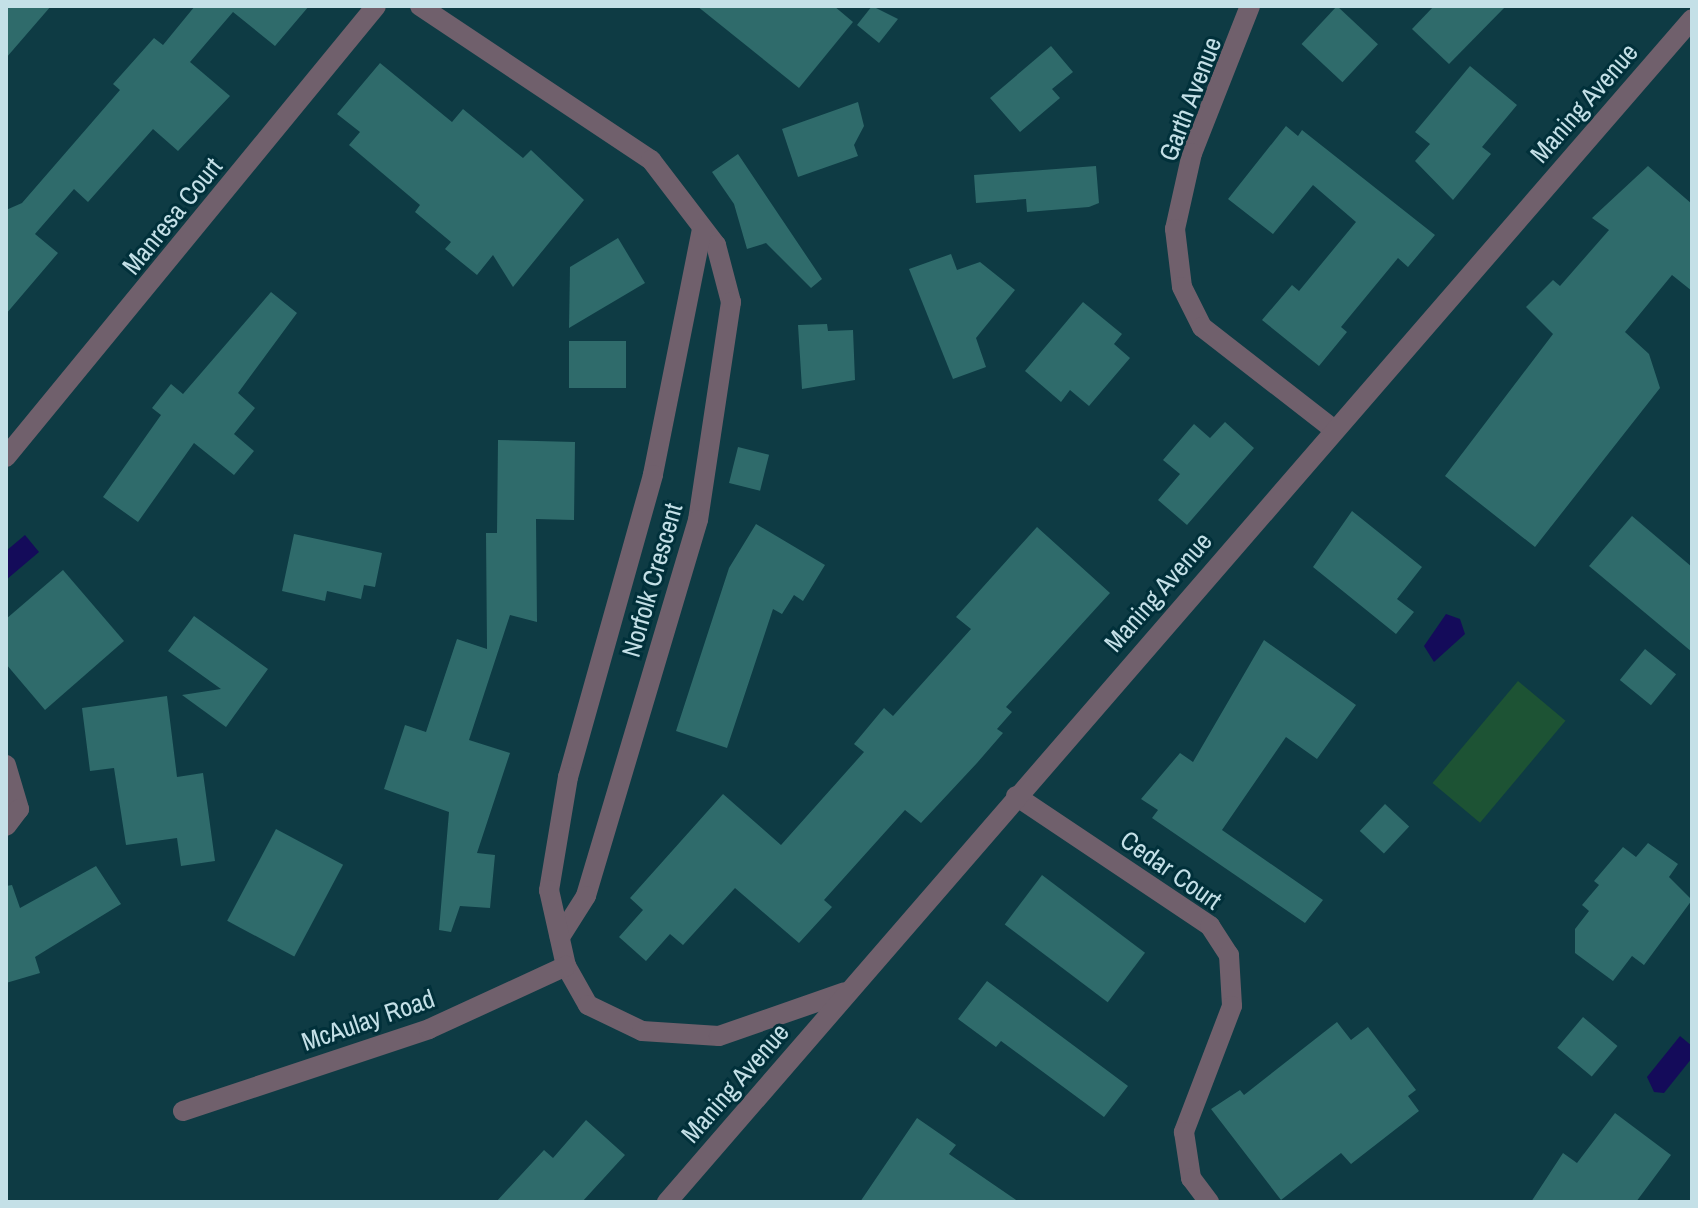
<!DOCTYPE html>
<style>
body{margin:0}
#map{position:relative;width:1698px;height:1208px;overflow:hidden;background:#0e3b44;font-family:"Archivo Narrow",sans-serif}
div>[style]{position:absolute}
.green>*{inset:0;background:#1d5334;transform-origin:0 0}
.water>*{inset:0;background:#140b5a}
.building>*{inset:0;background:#2f6b6b;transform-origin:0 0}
.minor>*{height:20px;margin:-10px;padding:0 10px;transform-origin:10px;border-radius:10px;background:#70606c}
span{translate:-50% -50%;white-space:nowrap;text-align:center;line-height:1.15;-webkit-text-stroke:6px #01303a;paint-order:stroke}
.street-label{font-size:26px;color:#c4e0e7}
.frame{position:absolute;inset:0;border:8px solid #c4e0e7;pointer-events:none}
</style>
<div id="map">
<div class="green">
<i style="left:1518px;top:681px;width:62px;height:133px;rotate:40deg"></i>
</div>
<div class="water">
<i style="clip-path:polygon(25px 535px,39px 552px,6px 580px,6px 551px)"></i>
<i style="clip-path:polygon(1446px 614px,1460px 619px,1465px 634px,1434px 662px,1424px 646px)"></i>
<i style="clip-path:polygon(1680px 1036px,1692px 1046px,1692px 1058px,1664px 1093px,1654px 1092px,1647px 1077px)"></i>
</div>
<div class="building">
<i style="clip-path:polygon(6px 6px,51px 6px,6px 58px)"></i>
<i style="clip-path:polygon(195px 6px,309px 6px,275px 46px,233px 12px,190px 62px,230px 96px,178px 151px,153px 129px,88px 202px,74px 189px,35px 234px,58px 253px,6px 314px,6px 210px,22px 203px,120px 90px,113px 84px,154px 38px,163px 45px)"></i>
<i style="clip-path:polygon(697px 6px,834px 6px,853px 22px,799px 88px)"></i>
<i style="clip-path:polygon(872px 6px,898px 19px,879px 43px,857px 25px)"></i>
<i style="left:1337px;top:6px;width:56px;height:52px;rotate:43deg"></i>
<i style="clip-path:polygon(1434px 6px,1506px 6px,1449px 64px,1412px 29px)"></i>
<i style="clip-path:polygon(1051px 46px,1073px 72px,1052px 89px,1060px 98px,1020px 132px,990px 98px)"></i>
<i style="clip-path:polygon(380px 63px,452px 122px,463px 109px,523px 158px,531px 150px,584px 200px,513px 287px,493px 255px,477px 275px,445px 249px,451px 242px,415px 212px,420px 205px,349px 145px,360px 132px,337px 114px)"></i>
<i style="clip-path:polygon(1470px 66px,1517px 105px,1482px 147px,1491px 154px,1453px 200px,1415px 161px,1430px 144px,1415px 132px)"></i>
<i style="clip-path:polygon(858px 102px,864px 126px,854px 145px,858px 156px,798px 177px,782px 129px)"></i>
<i style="clip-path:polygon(1286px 126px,1298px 136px,1302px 130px,1435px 235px,1408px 267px,1398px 258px,1341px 327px,1347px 332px,1319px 366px,1262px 320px,1292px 285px,1299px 291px,1356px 222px,1313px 185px,1273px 234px,1228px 199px)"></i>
<i style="clip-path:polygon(738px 154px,822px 279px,811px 288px,766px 243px,747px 249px,734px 204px,712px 172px)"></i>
<i style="clip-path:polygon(1096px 166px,1099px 203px,1089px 207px,1027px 212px,1026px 199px,976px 203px,974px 175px)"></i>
<i style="clip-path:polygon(1648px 166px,1692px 204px,1692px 291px,1672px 275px,1625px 332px,1649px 354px,1660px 388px,1535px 547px,1445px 476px,1553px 334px,1526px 307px,1553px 280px,1560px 286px,1609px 230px,1592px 218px)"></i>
<i style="clip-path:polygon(618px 238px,645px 283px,569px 328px,570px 267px)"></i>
<i style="clip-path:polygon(951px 254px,957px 270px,980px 262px,1015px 290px,976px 338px,986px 367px,953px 379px,909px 269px)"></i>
<i style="clip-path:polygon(271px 292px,297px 313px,238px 393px,255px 408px,234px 434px,254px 451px,234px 475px,194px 443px,138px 522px,103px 497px,161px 415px,152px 408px,171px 384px,183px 394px)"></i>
<i style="clip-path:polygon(1083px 302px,1122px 334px,1114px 344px,1130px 358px,1089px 406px,1070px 390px,1061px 402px,1025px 371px)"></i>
<i style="clip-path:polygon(827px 324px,828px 331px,853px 330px,855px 380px,802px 389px,798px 325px)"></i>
<i style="left:569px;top:341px;width:57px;height:47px"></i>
<i style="clip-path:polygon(1225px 422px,1254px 448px,1187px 525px,1158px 500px,1180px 474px,1163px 460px,1194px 424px,1210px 438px)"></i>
<i style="clip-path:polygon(498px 440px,575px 442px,574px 520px,536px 519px,537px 622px,510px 615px,469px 740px,510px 753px,477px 853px,495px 855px,490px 908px,460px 906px,451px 932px,439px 930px,449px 812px,384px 789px,405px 725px,426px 732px,457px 639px,487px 649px,486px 533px,497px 533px)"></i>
<i style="left:738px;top:447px;width:32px;height:37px;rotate:14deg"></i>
<i style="clip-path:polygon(1352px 511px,1422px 567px,1397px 599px,1414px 612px,1396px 634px,1313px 567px)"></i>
<i style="clip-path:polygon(1632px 516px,1692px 567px,1692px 652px,1589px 566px)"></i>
<i style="clip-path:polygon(756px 524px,825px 565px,803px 601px,794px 595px,782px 614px,773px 609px,727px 748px,676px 731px,729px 568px)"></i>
<i style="clip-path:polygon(1037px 527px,1110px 593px,1006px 707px,1012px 712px,997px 729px,1003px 733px,977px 763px,921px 823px,905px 810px,824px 900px,832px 907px,799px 943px,735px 888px,683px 945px,670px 934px,646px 961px,619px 937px,643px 910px,630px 898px,723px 794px,781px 845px,864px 752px,854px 744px,884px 708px,893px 716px,971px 629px,956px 617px)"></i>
<i style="clip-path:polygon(294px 534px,382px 553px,375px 587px,364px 585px,361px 599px,327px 591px,325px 601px,282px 591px)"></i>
<i style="clip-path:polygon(63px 570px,124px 641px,45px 710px,6px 664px,6px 619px)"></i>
<i style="clip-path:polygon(194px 616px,268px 669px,226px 727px,182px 695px,221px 689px,168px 651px)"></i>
<i style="clip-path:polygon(1264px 640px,1356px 705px,1317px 759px,1286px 737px,1222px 830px,1323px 900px,1305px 923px,1152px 818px,1158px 810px,1141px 799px,1180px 753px,1193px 762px)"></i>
<i style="left:1645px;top:649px;width:40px;height:40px;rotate:39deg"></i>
<i style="clip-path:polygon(167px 696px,177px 777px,203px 773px,215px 861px,181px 866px,177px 838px,126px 845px,114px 768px,90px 771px,82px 708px)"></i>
<i style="left:1385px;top:804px;width:33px;height:37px;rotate:43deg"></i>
<i style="left:276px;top:829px;width:76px;height:104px;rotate:28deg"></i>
<i style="clip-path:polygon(1648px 843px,1678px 864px,1669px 877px,1692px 900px,1644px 965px,1632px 956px,1613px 981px,1575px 953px,1575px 929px,1589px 911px,1582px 905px,1599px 885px,1594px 881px,1623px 847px,1636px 857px)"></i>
<i style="clip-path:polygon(96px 866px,121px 904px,35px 957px,40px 973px,6px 983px,6px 886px,12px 885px,20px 908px)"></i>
<i style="left:1042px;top:875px;width:129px;height:62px;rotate:37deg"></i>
<i style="clip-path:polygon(987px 981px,1128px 1086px,1104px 1117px,1001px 1041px,996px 1047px,958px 1019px)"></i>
<i style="left:1583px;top:1017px;width:45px;height:40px;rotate:40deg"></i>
<i style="clip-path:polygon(1337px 1022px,1351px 1040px,1368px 1027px,1416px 1090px,1408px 1096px,1419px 1111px,1351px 1164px,1341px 1153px,1281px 1200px,1211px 1109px,1240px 1090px,1244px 1095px)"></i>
<i style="clip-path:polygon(1615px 1113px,1671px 1155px,1636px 1202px,1531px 1202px,1563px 1153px,1577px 1163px)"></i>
<i style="clip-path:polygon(917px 1118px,956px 1145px,949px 1154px,1019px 1202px,860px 1202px)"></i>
<i style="clip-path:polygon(586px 1120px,625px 1155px,582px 1202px,496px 1202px,544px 1150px,553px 1158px)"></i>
</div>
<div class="minor">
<i style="left:420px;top:6px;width:278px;rotate:33.7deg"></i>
<i style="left:651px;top:160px;width:107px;rotate:52.6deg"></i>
<i style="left:716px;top:245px;width:59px;rotate:75.3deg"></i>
<i style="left:731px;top:302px;width:220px;rotate:98.6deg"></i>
<i style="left:698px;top:520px;width:392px;rotate:106.6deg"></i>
<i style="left:586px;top:896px;width:49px;rotate:122.4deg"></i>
<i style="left:1250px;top:6px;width:158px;rotate:111.5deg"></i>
<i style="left:1192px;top:153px;width:78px;rotate:102.6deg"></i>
<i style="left:1175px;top:229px;width:58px;rotate:83.1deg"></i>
<i style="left:1182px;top:287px;width:45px;rotate:63.4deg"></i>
<i style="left:1202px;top:327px;width:166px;rotate:37.9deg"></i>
<i style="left:702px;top:229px;width:251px;rotate:101.3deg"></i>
<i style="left:653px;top:475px;width:314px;rotate:105.7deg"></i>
<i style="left:568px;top:777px;width:115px;rotate:99.5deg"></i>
<i style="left:549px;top:890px;width:78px;rotate:77.4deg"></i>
<i style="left:566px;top:966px;width:45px;rotate:60.6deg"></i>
<i style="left:588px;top:1005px;width:60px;rotate:25.7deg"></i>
<i style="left:642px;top:1031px;width:77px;rotate:3.7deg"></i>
<i style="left:719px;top:1036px;width:133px;rotate:-19.2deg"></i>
<i style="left:6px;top:457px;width:583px;rotate:-50.63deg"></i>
<i style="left:6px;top:765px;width:46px;rotate:73.5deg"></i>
<i style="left:19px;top:809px;width:21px;rotate:127deg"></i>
<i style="left:1016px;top:796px;width:234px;rotate:33.8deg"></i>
<i style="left:1210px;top:926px;width:35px;rotate:57deg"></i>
<i style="left:1229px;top:955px;width:51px;rotate:86.6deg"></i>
<i style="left:1232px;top:1006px;width:135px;rotate:110.9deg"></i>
<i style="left:1184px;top:1132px;width:47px;rotate:81.3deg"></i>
<i style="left:1191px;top:1178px;width:30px;rotate:53deg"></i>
<i style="left:183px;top:1111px;width:259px;rotate:-18.4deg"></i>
<i style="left:429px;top:1029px;width:151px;rotate:-24.7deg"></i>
<i style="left:667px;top:1202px;width:1565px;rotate:-49.09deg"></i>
</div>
<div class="street-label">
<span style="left:1190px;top:99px;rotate:-69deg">Garth Avenue</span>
<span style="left:1584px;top:103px;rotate:-49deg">Maning Avenue</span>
<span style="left:172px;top:216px;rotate:-51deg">Manresa Court</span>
<span style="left:652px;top:580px;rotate:-74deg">Norfolk Crescent</span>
<span style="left:1158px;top:592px;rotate:-49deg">Maning Avenue</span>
<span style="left:1171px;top:870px;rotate:35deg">Cedar Court</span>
<span style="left:368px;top:1020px;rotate:-19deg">McAulay Road</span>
<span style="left:735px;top:1083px;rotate:-49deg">Maning Avenue</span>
</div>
<div class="frame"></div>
</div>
